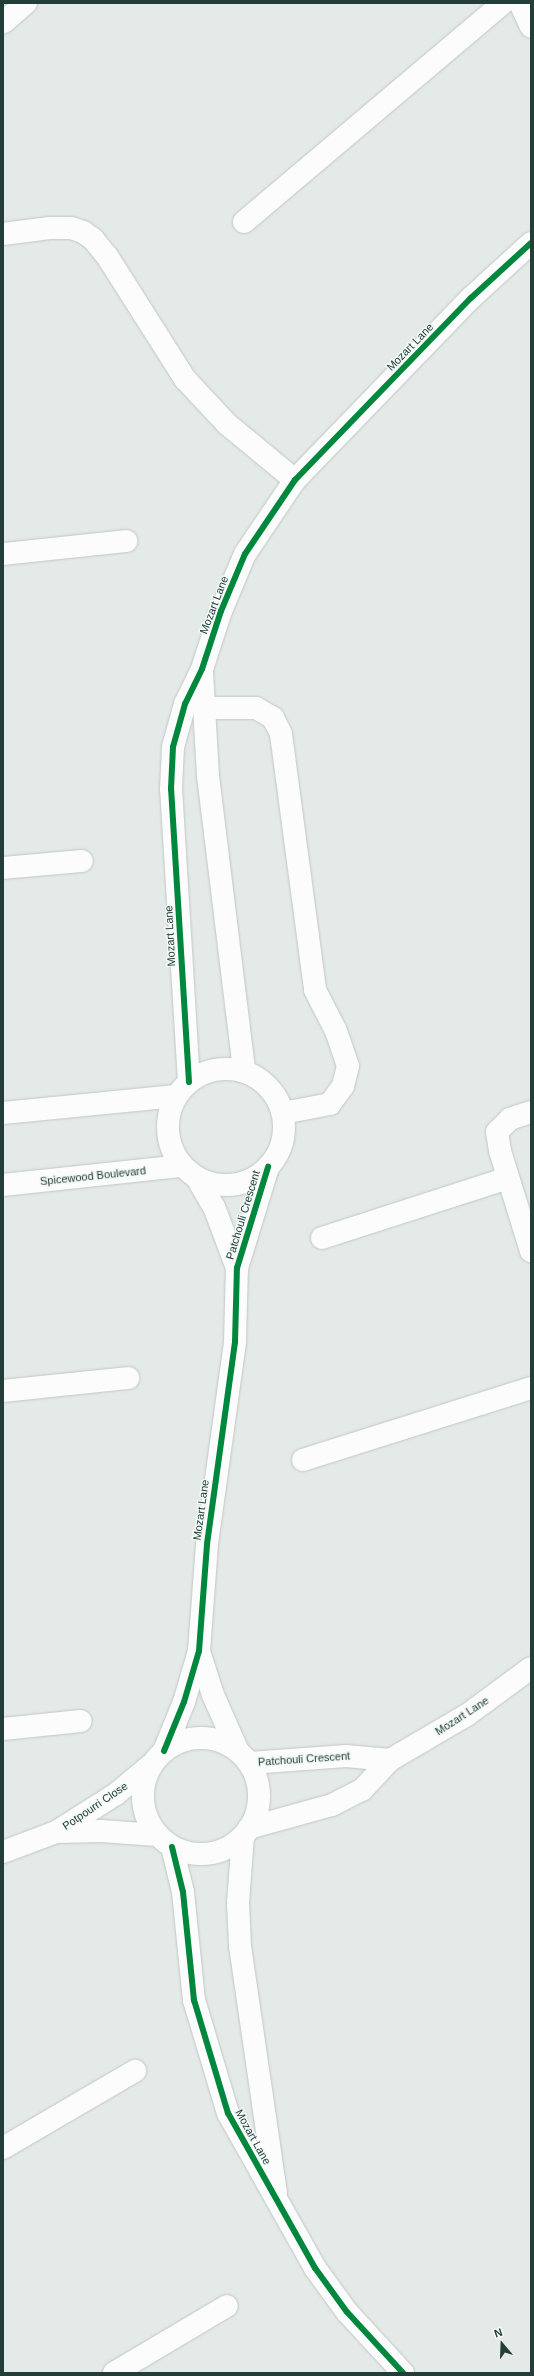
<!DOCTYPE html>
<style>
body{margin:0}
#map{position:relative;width:534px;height:2376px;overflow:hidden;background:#e4eae7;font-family:Arial,sans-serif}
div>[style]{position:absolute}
.roads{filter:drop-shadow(0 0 1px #c1c7c5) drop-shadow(0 0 1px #c1c7c5)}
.lane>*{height:22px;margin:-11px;padding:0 11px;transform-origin:11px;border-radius:11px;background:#fbfcfb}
.street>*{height:22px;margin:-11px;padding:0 11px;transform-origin:11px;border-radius:11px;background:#fbfcfb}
.street>.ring{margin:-11px;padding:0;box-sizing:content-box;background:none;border:22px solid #fbfcfb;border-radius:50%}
.cycleway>*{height:6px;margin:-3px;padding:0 3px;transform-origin:3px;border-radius:3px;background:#00873e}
span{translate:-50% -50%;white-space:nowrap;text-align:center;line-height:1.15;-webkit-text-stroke:3px #f3f9f6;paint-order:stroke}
.street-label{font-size:11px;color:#233d38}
.frame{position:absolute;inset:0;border:4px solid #233d38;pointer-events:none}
.north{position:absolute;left:482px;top:2324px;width:40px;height:40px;-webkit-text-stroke:3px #f3f9f6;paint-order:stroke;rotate:341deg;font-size:11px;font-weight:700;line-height:16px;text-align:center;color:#233d38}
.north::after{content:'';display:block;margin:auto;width:14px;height:18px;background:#233d38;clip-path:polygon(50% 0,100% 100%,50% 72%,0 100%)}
</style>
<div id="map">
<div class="roads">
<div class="lane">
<i style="left:204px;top:708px;width:52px"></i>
<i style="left:256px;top:708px;width:20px;rotate:30deg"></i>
<i style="left:273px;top:718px;width:18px;rotate:63deg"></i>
<i style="left:281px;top:734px;width:258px;rotate:82.4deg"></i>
<i style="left:315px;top:990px;width:46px;rotate:62.9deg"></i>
<i style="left:336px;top:1031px;width:37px;rotate:71deg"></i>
<i style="left:348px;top:1066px;width:21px;rotate:104deg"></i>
<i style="left:343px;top:1086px;width:22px;rotate:126deg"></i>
<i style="left:330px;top:1104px;width:48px;rotate:169.2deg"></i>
</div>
<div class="street">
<i style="left:520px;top:3px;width:26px;rotate:65deg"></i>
<i style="left:4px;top:22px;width:29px;rotate:-41deg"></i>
<i style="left:244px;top:222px;width:339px;rotate:-40.2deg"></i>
<i style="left:3px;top:234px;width:47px;rotate:-7.3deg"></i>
<i style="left:50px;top:228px;width:21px"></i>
<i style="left:71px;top:228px;width:13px;rotate:18deg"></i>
<i style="left:83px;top:232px;width:12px;rotate:35deg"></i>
<i style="left:93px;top:239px;width:22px;rotate:51deg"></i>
<i style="left:107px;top:256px;width:146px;rotate:57.6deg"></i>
<i style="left:185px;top:379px;width:62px;rotate:47deg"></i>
<i style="left:227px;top:424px;width:88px;rotate:39.5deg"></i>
<i style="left:3px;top:554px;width:124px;rotate:-6deg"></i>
<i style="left:202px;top:672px;width:104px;rotate:86.7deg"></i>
<i style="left:208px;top:776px;width:297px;rotate:83deg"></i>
<i style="left:3px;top:868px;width:79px;rotate:-5.1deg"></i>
<i class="ring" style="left:168px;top:1069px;width:94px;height:94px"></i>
<i style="left:189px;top:1082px;width:294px;rotate:-93.5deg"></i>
<i style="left:171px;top:789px;width:42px;rotate:-87.3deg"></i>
<i style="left:173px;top:747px;width:45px;rotate:-74.4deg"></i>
<i style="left:185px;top:704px;width:39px;rotate:-64deg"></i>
<i style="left:202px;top:669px;width:61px;rotate:-71.9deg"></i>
<i style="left:221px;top:611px;width:62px;rotate:-67.2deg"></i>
<i style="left:245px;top:554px;width:89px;rotate:-56deg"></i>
<i style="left:295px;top:480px;width:253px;rotate:-46deg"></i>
<i style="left:471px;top:298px;width:81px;rotate:-42.5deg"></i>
<i style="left:531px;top:1112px;width:22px;rotate:162deg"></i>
<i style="left:510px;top:1119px;width:18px;rotate:135deg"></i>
<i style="left:497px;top:1132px;width:19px;rotate:81deg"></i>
<i style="left:500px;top:1151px;width:105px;rotate:72.8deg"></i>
<i style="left:3px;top:1113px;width:174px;rotate:-5.6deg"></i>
<i style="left:197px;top:1178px;width:34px;rotate:60deg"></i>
<i style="left:214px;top:1207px;width:65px;rotate:69.3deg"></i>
<i style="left:3px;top:1185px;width:180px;rotate:-6.1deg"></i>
<i style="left:322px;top:1238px;width:195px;rotate:-17.9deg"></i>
<i style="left:3px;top:1391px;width:126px;rotate:-5.9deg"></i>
<i style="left:303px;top:1460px;width:239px;rotate:-17.5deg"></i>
<i style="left:199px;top:1651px;width:46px;rotate:72.3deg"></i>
<i style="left:213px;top:1695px;width:59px;rotate:66deg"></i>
<i style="left:3px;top:1729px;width:78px;rotate:-5.9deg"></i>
<i class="ring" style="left:143px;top:1738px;width:94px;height:94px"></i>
<i style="left:164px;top:1751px;width:53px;rotate:-67.8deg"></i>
<i style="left:184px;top:1702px;width:53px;rotate:-73.6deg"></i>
<i style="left:199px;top:1651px;width:107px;rotate:-85.7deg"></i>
<i style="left:207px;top:1544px;width:204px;rotate:-82.1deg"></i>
<i style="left:235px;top:1342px;width:74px;rotate:-88.5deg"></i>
<i style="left:237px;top:1268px;width:106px;rotate:-72.9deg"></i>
<i style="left:250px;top:1763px;width:96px;rotate:-4.2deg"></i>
<i style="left:346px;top:1756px;width:44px;rotate:5.2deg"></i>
<i style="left:249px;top:1828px;width:86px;rotate:-15.5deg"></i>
<i style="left:332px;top:1805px;width:34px;rotate:-27deg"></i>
<i style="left:362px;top:1790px;width:41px;rotate:-47deg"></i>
<i style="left:390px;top:1760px;width:89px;rotate:-30.3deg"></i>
<i style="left:467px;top:1715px;width:79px;rotate:-36.3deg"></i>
<i style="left:57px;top:1832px;width:44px;rotate:-1.3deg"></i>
<i style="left:101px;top:1831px;width:56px;rotate:4.1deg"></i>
<i style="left:243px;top:1836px;width:67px;rotate:94.3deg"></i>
<i style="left:238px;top:1903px;width:43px;rotate:87.3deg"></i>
<i style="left:240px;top:1946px;width:249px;rotate:81.7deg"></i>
<i style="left:172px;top:1847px;width:46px;rotate:76.3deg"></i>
<i style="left:183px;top:1892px;width:109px;rotate:84.2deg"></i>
<i style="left:194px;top:2000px;width:118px;rotate:73.3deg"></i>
<i style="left:228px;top:2113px;width:178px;rotate:60.7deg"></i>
<i style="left:315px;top:2268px;width:54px;rotate:54deg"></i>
<i style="left:347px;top:2312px;width:83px;rotate:47.4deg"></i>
<i style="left:3px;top:1852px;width:57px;rotate:-20.7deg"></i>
<i style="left:56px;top:1832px;width:71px;rotate:-32.3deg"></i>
<i style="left:116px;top:1794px;width:45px;rotate:-39.6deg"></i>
<i style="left:3px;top:2148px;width:153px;rotate:-30.3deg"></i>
<i style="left:114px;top:2373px;width:131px;rotate:-30.7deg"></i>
</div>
</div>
<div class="cycleway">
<i style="left:189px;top:1082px;width:294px;rotate:-93.5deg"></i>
<i style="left:171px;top:789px;width:42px;rotate:-87.3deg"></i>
<i style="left:173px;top:747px;width:45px;rotate:-74.4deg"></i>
<i style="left:185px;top:704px;width:39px;rotate:-64deg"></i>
<i style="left:202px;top:669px;width:61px;rotate:-71.9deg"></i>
<i style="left:221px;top:611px;width:62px;rotate:-67.2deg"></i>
<i style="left:245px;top:554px;width:89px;rotate:-56deg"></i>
<i style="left:295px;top:480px;width:253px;rotate:-46deg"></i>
<i style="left:471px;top:298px;width:81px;rotate:-42.5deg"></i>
<i style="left:164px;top:1751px;width:53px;rotate:-67.8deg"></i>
<i style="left:184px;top:1702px;width:53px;rotate:-73.6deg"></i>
<i style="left:199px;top:1651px;width:107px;rotate:-85.7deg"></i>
<i style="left:207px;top:1544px;width:204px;rotate:-82.1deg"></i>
<i style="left:235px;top:1342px;width:74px;rotate:-88.5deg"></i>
<i style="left:237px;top:1268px;width:106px;rotate:-72.9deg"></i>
<i style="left:172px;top:1847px;width:46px;rotate:76.3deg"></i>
<i style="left:183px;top:1892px;width:109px;rotate:84.2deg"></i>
<i style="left:194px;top:2000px;width:118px;rotate:73.3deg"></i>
<i style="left:228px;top:2113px;width:178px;rotate:60.7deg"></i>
<i style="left:315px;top:2268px;width:54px;rotate:54deg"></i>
<i style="left:347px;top:2312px;width:83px;rotate:47.4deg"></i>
</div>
<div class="street-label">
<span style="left:410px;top:347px;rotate:-46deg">Mozart Lane</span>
<span style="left:214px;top:605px;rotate:-69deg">Mozart Lane</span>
<span style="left:170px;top:936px;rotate:-93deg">Mozart Lane</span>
<span style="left:93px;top:1176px;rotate:-6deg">Spicewood Boulevard</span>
<span style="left:243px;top:1215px;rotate:-73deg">Patchouli Crescent</span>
<span style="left:201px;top:1510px;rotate:-82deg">Mozart Lane</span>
<span style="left:462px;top:1716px;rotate:-33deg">Mozart Lane</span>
<span style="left:304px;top:1759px;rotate:-4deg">Patchouli Crescent</span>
<span style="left:95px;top:1806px;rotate:-34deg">Potpourri Close</span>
<span style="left:253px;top:2137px;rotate:61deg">Mozart Lane</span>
</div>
<div class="frame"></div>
<div class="north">N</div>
</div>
